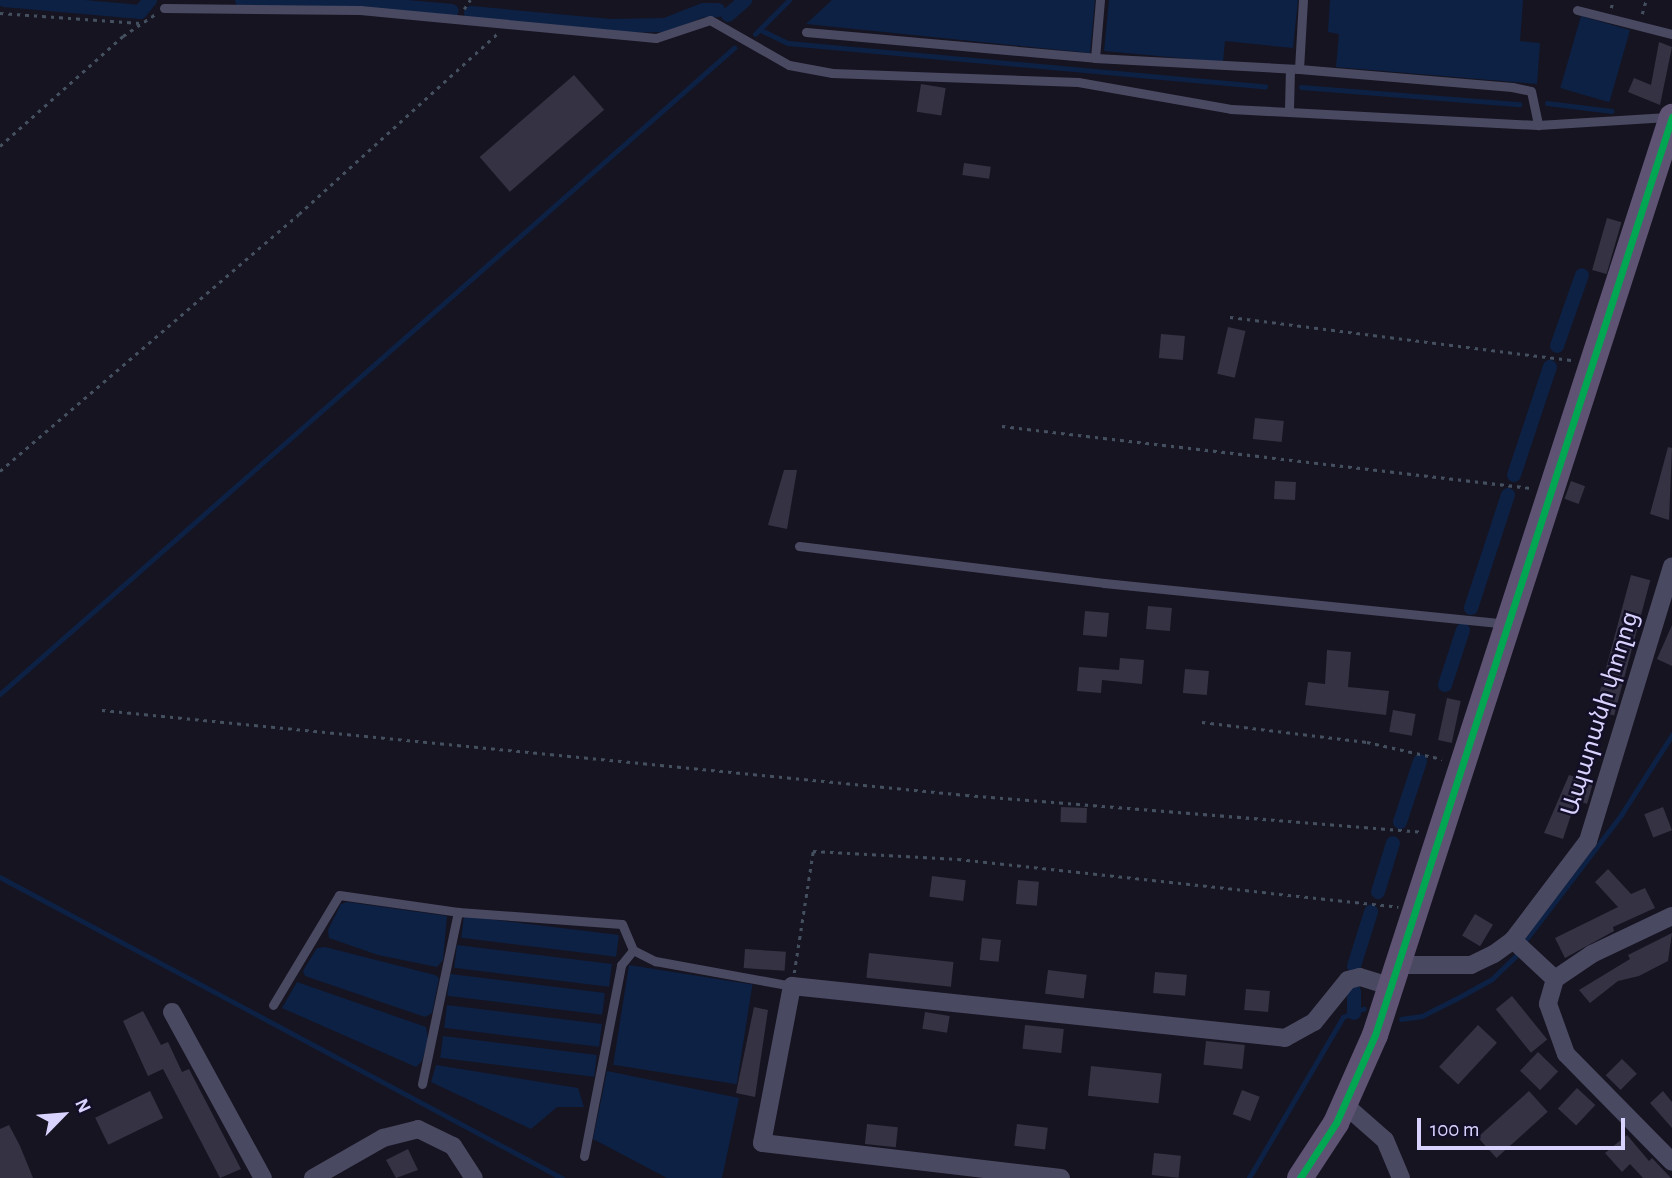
<!DOCTYPE html>
<meta charset="utf-8">
<style>
body{margin:0}
#map{position:relative;width:1672px;height:1178px;overflow:hidden;background:#161421;font-family:"Alegreya Sans","Noto Sans Armenian",sans-serif}
div>[style]{position:absolute}
.water>*{inset:0;background:#0d2144;transform-origin:0 0}
.stream>*{height:4.5px;margin:-2.25px;padding:0 2.25px;transform-origin:2.25px;border-radius:2.25px;background:#0d2144}
.canal>*{height:14px;margin:-7px;padding:0 7px;transform-origin:7px;border-radius:7px;background:#0d2144}
.building>*{inset:0;background:#343243;transform-origin:0 0}
.path>*{height:2.5px;margin-top:-1.25px;transform-origin:0;background:repeating-linear-gradient(90deg,#44505f 0 3.5px,transparent 0 8.5px)}
.service>*{height:9px;margin:-4.5px;padding:0 4.5px;transform-origin:4.5px;border-radius:4.5px;background:#4a4962}
.minor>*{height:18px;margin:-9px;padding:0 9px;transform-origin:9px;border-radius:9px;background:#4a4962}
.primary>*{height:26px;margin:-13px;padding:0 13px;transform-origin:13px;border-radius:13px;background:#5e5373}
.bus-1>*{height:7px;margin:-3.5px;padding:0 3.5px;transform-origin:3.5px;border-radius:3.5px;background:#00a651}
span{translate:-50% -50%;white-space:nowrap;text-align:center;line-height:1.15;-webkit-text-stroke:5px #130f26;paint-order:stroke}
.street-label{font-size:24px;color:#d9d4ff}
.north{position:absolute;left:28px;top:1080px;width:70px;height:70px;-webkit-text-stroke:5px #130f26;paint-order:stroke;rotate:65deg;font-size:19px;font-weight:700;line-height:28px;text-align:center;color:#d9d4ff}
.north::after{content:'';display:block;margin:auto;width:24px;height:32px;background:#d9d4ff;clip-path:polygon(50% 0,100% 100%,50% 72%,0 100%)}
.scale{position:absolute;left:1417px;top:1118px;width:208px;height:32px;box-sizing:border-box;border:4px solid #d9d4ff;border-top:0;padding-left:9px;font-size:21px;line-height:24px;white-space:nowrap;color:#d9d4ff;-webkit-text-stroke:5px #130f26;paint-order:stroke}
</style>
<div id="map">
<div class="water">
<i style="clip-path:polygon(832px 0,1095px 0,1090px 53px,806px 24px)"></i>
<i style="clip-path:polygon(1109px 0,1298px 0,1293px 48px,1225px 41px,1223px 62px,1104px 51px)"></i>
<i style="clip-path:polygon(1330px 0,1523px 0,1520px 41px,1540px 43px,1537px 84px,1336px 67px,1339px 34px,1328px 32px)"></i>
<i style="left:1581px;top:16px;width:51px;height:75px;rotate:16deg"></i>
<i style="clip-path:polygon(347px 902px,447px 916px,443px 960px,437px 967px,378px 955px,329px 938px,328px 930px,341px 904px)"></i>
<i style="left:464px;top:916px;width:156px;height:22px;rotate:7deg"></i>
<i style="left:457px;top:945px;width:156px;height:23px;rotate:7deg"></i>
<i style="clip-path:polygon(325px 947px,435px 975px,439px 978px,432px 1013px,425px 1017px,305px 976px,303px 971px,317px 948px)"></i>
<i style="left:629px;top:965px;width:125px;height:101px;rotate:9deg"></i>
<i style="left:450px;top:974px;width:156px;height:22px;rotate:7deg"></i>
<i style="clip-path:polygon(297px 982px,426px 1027px,428px 1039px,422px 1061px,416px 1067px,282px 1008px)"></i>
<i style="left:447px;top:1005px;width:156px;height:23px;rotate:7deg"></i>
<i style="left:443px;top:1036px;width:155px;height:22px;rotate:7deg"></i>
<i style="clip-path:polygon(436px 1065px,578px 1088px,584px 1107px,557px 1107px,531px 1129px,431px 1082px)"></i>
<i style="clip-path:polygon(607px 1071px,739px 1098px,722px 1178px,667px 1178px,593px 1139px)"></i>
</div>
<div class="stream">
<i style="left:761px;top:30px;width:30px;rotate:26deg"></i>
<i style="left:788px;top:43px;width:479px;rotate:5.2deg"></i>
<i style="left:755px;top:34px;width:48px;rotate:-45deg"></i>
<i style="left:1301px;top:87px;width:219px;rotate:4.5deg"></i>
<i style="left:1547px;top:103px;width:65px;rotate:7deg"></i>
<i style="left:0;top:694px;width:978px;rotate:-41.35deg"></i>
<i style="left:0;top:877px;width:638px;rotate:28.17deg"></i>
<i style="left:1524px;top:942px;width:160px;rotate:-52.6deg"></i>
<i style="left:1621px;top:815px;width:95px;rotate:-57.5deg"></i>
<i style="left:1401px;top:1019px;width:21px;rotate:-8deg"></i>
<i style="left:1422px;top:1016px;width:36px;rotate:-27deg"></i>
<i style="left:1454px;top:1000px;width:43px;rotate:-28.9deg"></i>
<i style="left:1492px;top:979px;width:37px;rotate:-44deg"></i>
<i style="left:1249px;top:1178px;width:186px;rotate:-59.7deg"></i>
<i style="left:1343px;top:1017px;width:22px;rotate:-22deg"></i>
</div>
<div class="canal">
<i style="left:4px;top:0;width:137px;rotate:5deg"></i>
<i style="left:140px;top:12px;width:16px;rotate:-50deg"></i>
<i style="left:242px;top:0;width:123px;rotate:1.4deg"></i>
<i style="left:365px;top:3px;width:87px;rotate:5.3deg"></i>
<i style="left:471px;top:13px;width:140px;rotate:5.3deg"></i>
<i style="left:610px;top:26px;width:55px;rotate:-1deg"></i>
<i style="left:665px;top:25px;width:41px;rotate:-21.5deg"></i>
<i style="left:703px;top:10px;width:15px"></i>
<i style="left:728px;top:15px;width:23px;rotate:-41deg"></i>
<i style="left:1557px;top:346px;width:75px;rotate:-70.6deg"></i>
<i style="left:1514px;top:475px;width:114px;rotate:-71.6deg"></i>
<i style="left:1471px;top:608px;width:119px;rotate:-71.9deg"></i>
<i style="left:1445px;top:685px;width:58px;rotate:-71.9deg"></i>
<i style="left:1400px;top:822px;width:64px;rotate:-71.8deg"></i>
<i style="left:1378px;top:892px;width:51px;rotate:-73deg"></i>
<i style="left:1354px;top:966px;width:57px;rotate:-72.5deg"></i>
<i style="left:1354px;top:1013px;width:22px;rotate:-90deg"></i>
</div>
<div class="building">
<i style="clip-path:polygon(1659px 42px,1672px 47px,1660px 105px,1628px 92px,1634px 78px,1651px 85px)"></i>
<i style="left:574px;top:75px;width:46px;height:125px;rotate:49deg"></i>
<i style="left:921px;top:84px;width:25px;height:28px;rotate:9deg"></i>
<i style="left:964px;top:163px;width:27px;height:12px;rotate:8deg"></i>
<i style="left:1607px;top:218px;width:15px;height:54px;rotate:16deg"></i>
<i style="left:1228px;top:327px;width:18px;height:48px;rotate:13deg"></i>
<i style="left:1161px;top:334px;width:24px;height:24px;rotate:5deg"></i>
<i style="left:1255px;top:418px;width:29px;height:21px;rotate:6deg"></i>
<i style="clip-path:polygon(1668px 447px,1672px 448px,1669px 520px,1650px 514px)"></i>
<i style="clip-path:polygon(784px 470px,797px 470px,787px 529px,768px 525px)"></i>
<i style="left:1275px;top:481px;width:21px;height:18px;rotate:3deg"></i>
<i style="left:1571px;top:481px;width:15px;height:19px;rotate:20deg"></i>
<i style="left:1631px;top:575px;width:20px;height:140px;rotate:15deg"></i>
<i style="left:1148px;top:606px;width:24px;height:23px;rotate:5deg"></i>
<i style="left:1085px;top:611px;width:24px;height:24px;rotate:5deg"></i>
<i style="clip-path:polygon(1672px 625px,1672px 666px,1657px 659px)"></i>
<i style="clip-path:polygon(1327px 650px,1351px 652px,1348px 687px,1389px 691px,1386px 715px,1305px 705px,1308px 682px,1325px 684px)"></i>
<i style="clip-path:polygon(1120px 658px,1144px 660px,1142px 684px,1102px 680px,1101px 693px,1077px 691px,1079px 667px,1119px 670px)"></i>
<i style="left:1185px;top:669px;width:24px;height:24px;rotate:5deg"></i>
<i style="left:1447px;top:698px;width:14px;height:43px;rotate:12deg"></i>
<i style="left:1393px;top:710px;width:23px;height:22px;rotate:10deg"></i>
<i style="clip-path:polygon(1569px 775px,1593px 783px,1587px 804px,1576px 800px,1563px 839px,1544px 833px)"></i>
<i style="left:1061px;top:807px;width:26px;height:15px;rotate:2deg"></i>
<i style="left:1663px;top:807px;width:25px;height:20px;rotate:69deg"></i>
<i style="clip-path:polygon(1608px 869px,1631px 894px,1645px 888px,1655px 908px,1613px 927px,1614px 931px,1565px 958px,1555px 938px,1618px 907px,1595px 882px)"></i>
<i style="left:932px;top:876px;width:34px;height:21px;rotate:7deg"></i>
<i style="left:1018px;top:880px;width:21px;height:24px;rotate:5deg"></i>
<i style="left:1475px;top:914px;width:21px;height:25px;rotate:31deg"></i>
<i style="clip-path:polygon(1672px 933px,1668px 961px,1639px 976px,1618px 981px,1590px 1003px,1579px 990px,1630px 959px,1628px 955px)"></i>
<i style="left:982px;top:938px;width:19px;height:22px;rotate:6deg"></i>
<i style="left:745px;top:949px;width:41px;height:19px;rotate:4deg"></i>
<i style="left:869px;top:953px;width:85px;height:25px;rotate:6deg"></i>
<i style="left:1048px;top:970px;width:39px;height:24px;rotate:7deg"></i>
<i style="left:1155px;top:972px;width:32px;height:21px;rotate:5deg"></i>
<i style="left:1246px;top:989px;width:24px;height:21px;rotate:5deg"></i>
<i style="left:1512px;top:996px;width:56px;height:21px;rotate:51deg"></i>
<i style="clip-path:polygon(754px 1007px,768px 1010px,755px 1097px,736px 1093px)"></i>
<i style="clip-path:polygon(143px 1011px,161px 1045px,168px 1042px,182px 1072px,189px 1069px,241px 1169px,220px 1178px,163px 1069px,148px 1076px,123px 1021px)"></i>
<i style="left:925px;top:1012px;width:25px;height:17px;rotate:9deg"></i>
<i style="left:1025px;top:1025px;width:39px;height:24px;rotate:6deg"></i>
<i style="left:1478px;top:1025px;width:26px;height:57px;rotate:43deg"></i>
<i style="left:1206px;top:1041px;width:39px;height:24px;rotate:6deg"></i>
<i style="left:1538px;top:1052px;width:28px;height:26px;rotate:44deg"></i>
<i style="left:1622px;top:1059px;width:21px;height:23px;rotate:45deg"></i>
<i style="left:1091px;top:1066px;width:71px;height:30px;rotate:6deg"></i>
<i style="left:1577px;top:1088px;width:25px;height:28px;rotate:43deg"></i>
<i style="left:1242px;top:1090px;width:19px;height:26px;rotate:21deg"></i>
<i style="left:150px;top:1091px;width:30px;height:61px;rotate:64deg"></i>
<i style="left:1529px;top:1091px;width:28px;height:69px;rotate:48deg"></i>
<i style="clip-path:polygon(1663px 1091px,1672px 1102px,1672px 1128px,1650px 1103px)"></i>
<i style="left:867px;top:1124px;width:31px;height:20px;rotate:6deg"></i>
<i style="left:1017px;top:1124px;width:31px;height:22px;rotate:7deg"></i>
<i style="clip-path:polygon(9px 1125px,20px 1146px,33px 1178px,0 1178px,0 1129px)"></i>
<i style="clip-path:polygon(1627px 1135px,1649px 1161px,1652px 1158px,1671px 1178px,1643px 1178px,1630px 1164px,1622px 1172px,1605px 1153px)"></i>
<i style="clip-path:polygon(408px 1149px,418px 1170px,396px 1178px,386px 1160px)"></i>
<i style="left:1154px;top:1153px;width:27px;height:22px;rotate:6deg"></i>
</div>
<div class="path">
<i style="left:1611px;top:8px;width:8px;rotate:-76deg"></i>
<i style="left:464px;top:9px;width:11px;rotate:-56deg"></i>
<i style="left:0;top:13px;width:140px;rotate:4.1deg"></i>
<i style="left:1642px;top:14px;width:15px;rotate:-74deg"></i>
<i style="left:0;top:146px;width:165px;rotate:-41.8deg"></i>
<i style="left:123px;top:36px;width:41px;rotate:-34.1deg"></i>
<i style="left:1230px;top:317px;width:344px;rotate:7.2deg"></i>
<i style="left:1002px;top:426px;width:533px;rotate:6.68deg"></i>
<i style="left:0;top:471px;width:394px;rotate:-40.7deg"></i>
<i style="left:299px;top:214px;width:268px;rotate:-42.3deg"></i>
<i style="left:102px;top:710px;width:868px;rotate:5.62deg"></i>
<i style="left:966px;top:795px;width:457px;rotate:4.6deg"></i>
<i style="left:1202px;top:722px;width:166px;rotate:6.9deg"></i>
<i style="left:1367px;top:742px;width:77px;rotate:12.8deg"></i>
<i style="left:794px;top:973px;width:123px;rotate:-81.1deg"></i>
<i style="left:813px;top:851px;width:145px;rotate:3.2deg"></i>
<i style="left:958px;top:859px;width:443px;rotate:6.2deg"></i>
</div>
<div class="service">
<i style="left:164px;top:8px;width:196px;rotate:0.6deg"></i>
<i style="left:360px;top:10px;width:297px;rotate:5.4deg"></i>
<i style="left:656px;top:38px;width:57px;rotate:-18.4deg"></i>
<i style="left:710px;top:20px;width:91px;rotate:29.7deg"></i>
<i style="left:789px;top:65px;width:44px;rotate:10.5deg"></i>
<i style="left:832px;top:73px;width:246px;rotate:2.1deg"></i>
<i style="left:1078px;top:82px;width:155px;rotate:10deg"></i>
<i style="left:1231px;top:109px;width:307px;rotate:3deg"></i>
<i style="left:1538px;top:125px;width:130px;rotate:-3.5deg"></i>
<i style="left:1577px;top:10px;width:98px;rotate:14.2deg"></i>
<i style="left:806px;top:32px;width:290px;rotate:5.1deg"></i>
<i style="left:1095px;top:58px;width:204px;rotate:3.1deg"></i>
<i style="left:1299px;top:69px;width:214px;rotate:4.8deg"></i>
<i style="left:1512px;top:87px;width:19px;rotate:12deg"></i>
<i style="left:1531px;top:91px;width:35px;rotate:78deg"></i>
<i style="left:1095px;top:58px;width:58px;rotate:-85.1deg"></i>
<i style="left:1299px;top:69px;width:69px;rotate:-86.7deg"></i>
<i style="left:1289px;top:109px;width:40px;rotate:-88.6deg"></i>
<i style="left:799px;top:546px;width:307px;rotate:6.9deg"></i>
<i style="left:1104px;top:583px;width:404px;rotate:5.8deg"></i>
<i style="left:273px;top:1005px;width:128px;rotate:-59deg"></i>
<i style="left:339px;top:895px;width:120px;rotate:8.1deg"></i>
<i style="left:458px;top:912px;width:164px;rotate:4.2deg"></i>
<i style="left:622px;top:924px;width:28px;rotate:67deg"></i>
<i style="left:633px;top:950px;width:25px;rotate:27deg"></i>
<i style="left:655px;top:961px;width:139px;rotate:10.3deg"></i>
<i style="left:422px;top:1084px;width:176px;rotate:-78.2deg"></i>
<i style="left:584px;top:1156px;width:195px;rotate:-79deg"></i>
<i style="left:621px;top:965px;width:19px;rotate:-51deg"></i>
</div>
<div class="minor">
<i style="left:1672px;top:916px;width:89px;rotate:154.6deg"></i>
<i style="left:1592px;top:954px;width:45px;rotate:146deg"></i>
<i style="left:1555px;top:979px;width:26px;rotate:106deg"></i>
<i style="left:1548px;top:1004px;width:53px;rotate:70.2deg"></i>
<i style="left:1566px;top:1054px;width:151px;rotate:45.5deg"></i>
<i style="left:1513px;top:940px;width:57px;rotate:42.9deg"></i>
<i style="left:1397px;top:965px;width:74px"></i>
<i style="left:1471px;top:965px;width:25px;rotate:-26deg"></i>
<i style="left:1494px;top:954px;width:24px;rotate:-36deg"></i>
<i style="left:1513px;top:940px;width:124px;rotate:-52.9deg"></i>
<i style="left:1588px;top:841px;width:287px;rotate:-73deg"></i>
<i style="left:172px;top:1012px;width:189px;rotate:61.3deg"></i>
<i style="left:1345px;top:1105px;width:53px;rotate:41.2deg"></i>
<i style="left:1385px;top:1140px;width:41px;rotate:67.2deg"></i>
<i style="left:313px;top:1178px;width:81px;rotate:-29.7deg"></i>
<i style="left:383px;top:1138px;width:36px;rotate:-14deg"></i>
<i style="left:418px;top:1129px;width:39px;rotate:26deg"></i>
<i style="left:453px;top:1146px;width:38px;rotate:57deg"></i>
<i style="left:1061px;top:1178px;width:301px;rotate:-173.3deg"></i>
<i style="left:762px;top:1143px;width:160px;rotate:-79.2deg"></i>
<i style="left:792px;top:986px;width:496px;rotate:6deg"></i>
<i style="left:1285px;top:1038px;width:33px;rotate:-29deg"></i>
<i style="left:1314px;top:1022px;width:54px;rotate:-51deg"></i>
<i style="left:1348px;top:980px;width:12px;rotate:-14deg"></i>
<i style="left:1360px;top:977px;width:31px;rotate:17deg"></i>
</div>
<div class="primary">
<i style="left:1300px;top:1178px;width:66px;rotate:-56.8deg"></i>
<i style="left:1336px;top:1123px;width:96px;rotate:-66.1deg"></i>
<i style="left:1375px;top:1035px;width:965px;rotate:-72.07deg"></i>
</div>
<div class="bus-1">
<i style="left:1300px;top:1178px;width:66px;rotate:-56.8deg"></i>
<i style="left:1336px;top:1123px;width:96px;rotate:-66.1deg"></i>
<i style="left:1375px;top:1035px;width:965px;rotate:-72.07deg"></i>
</div>
<div class="street-label">
<span style="left:1601px;top:714px;rotate:-73deg">Ապարանի փողոց</span>
</div>
<div class="north">N</div>
<div class="scale">100 m</div>
</div>
